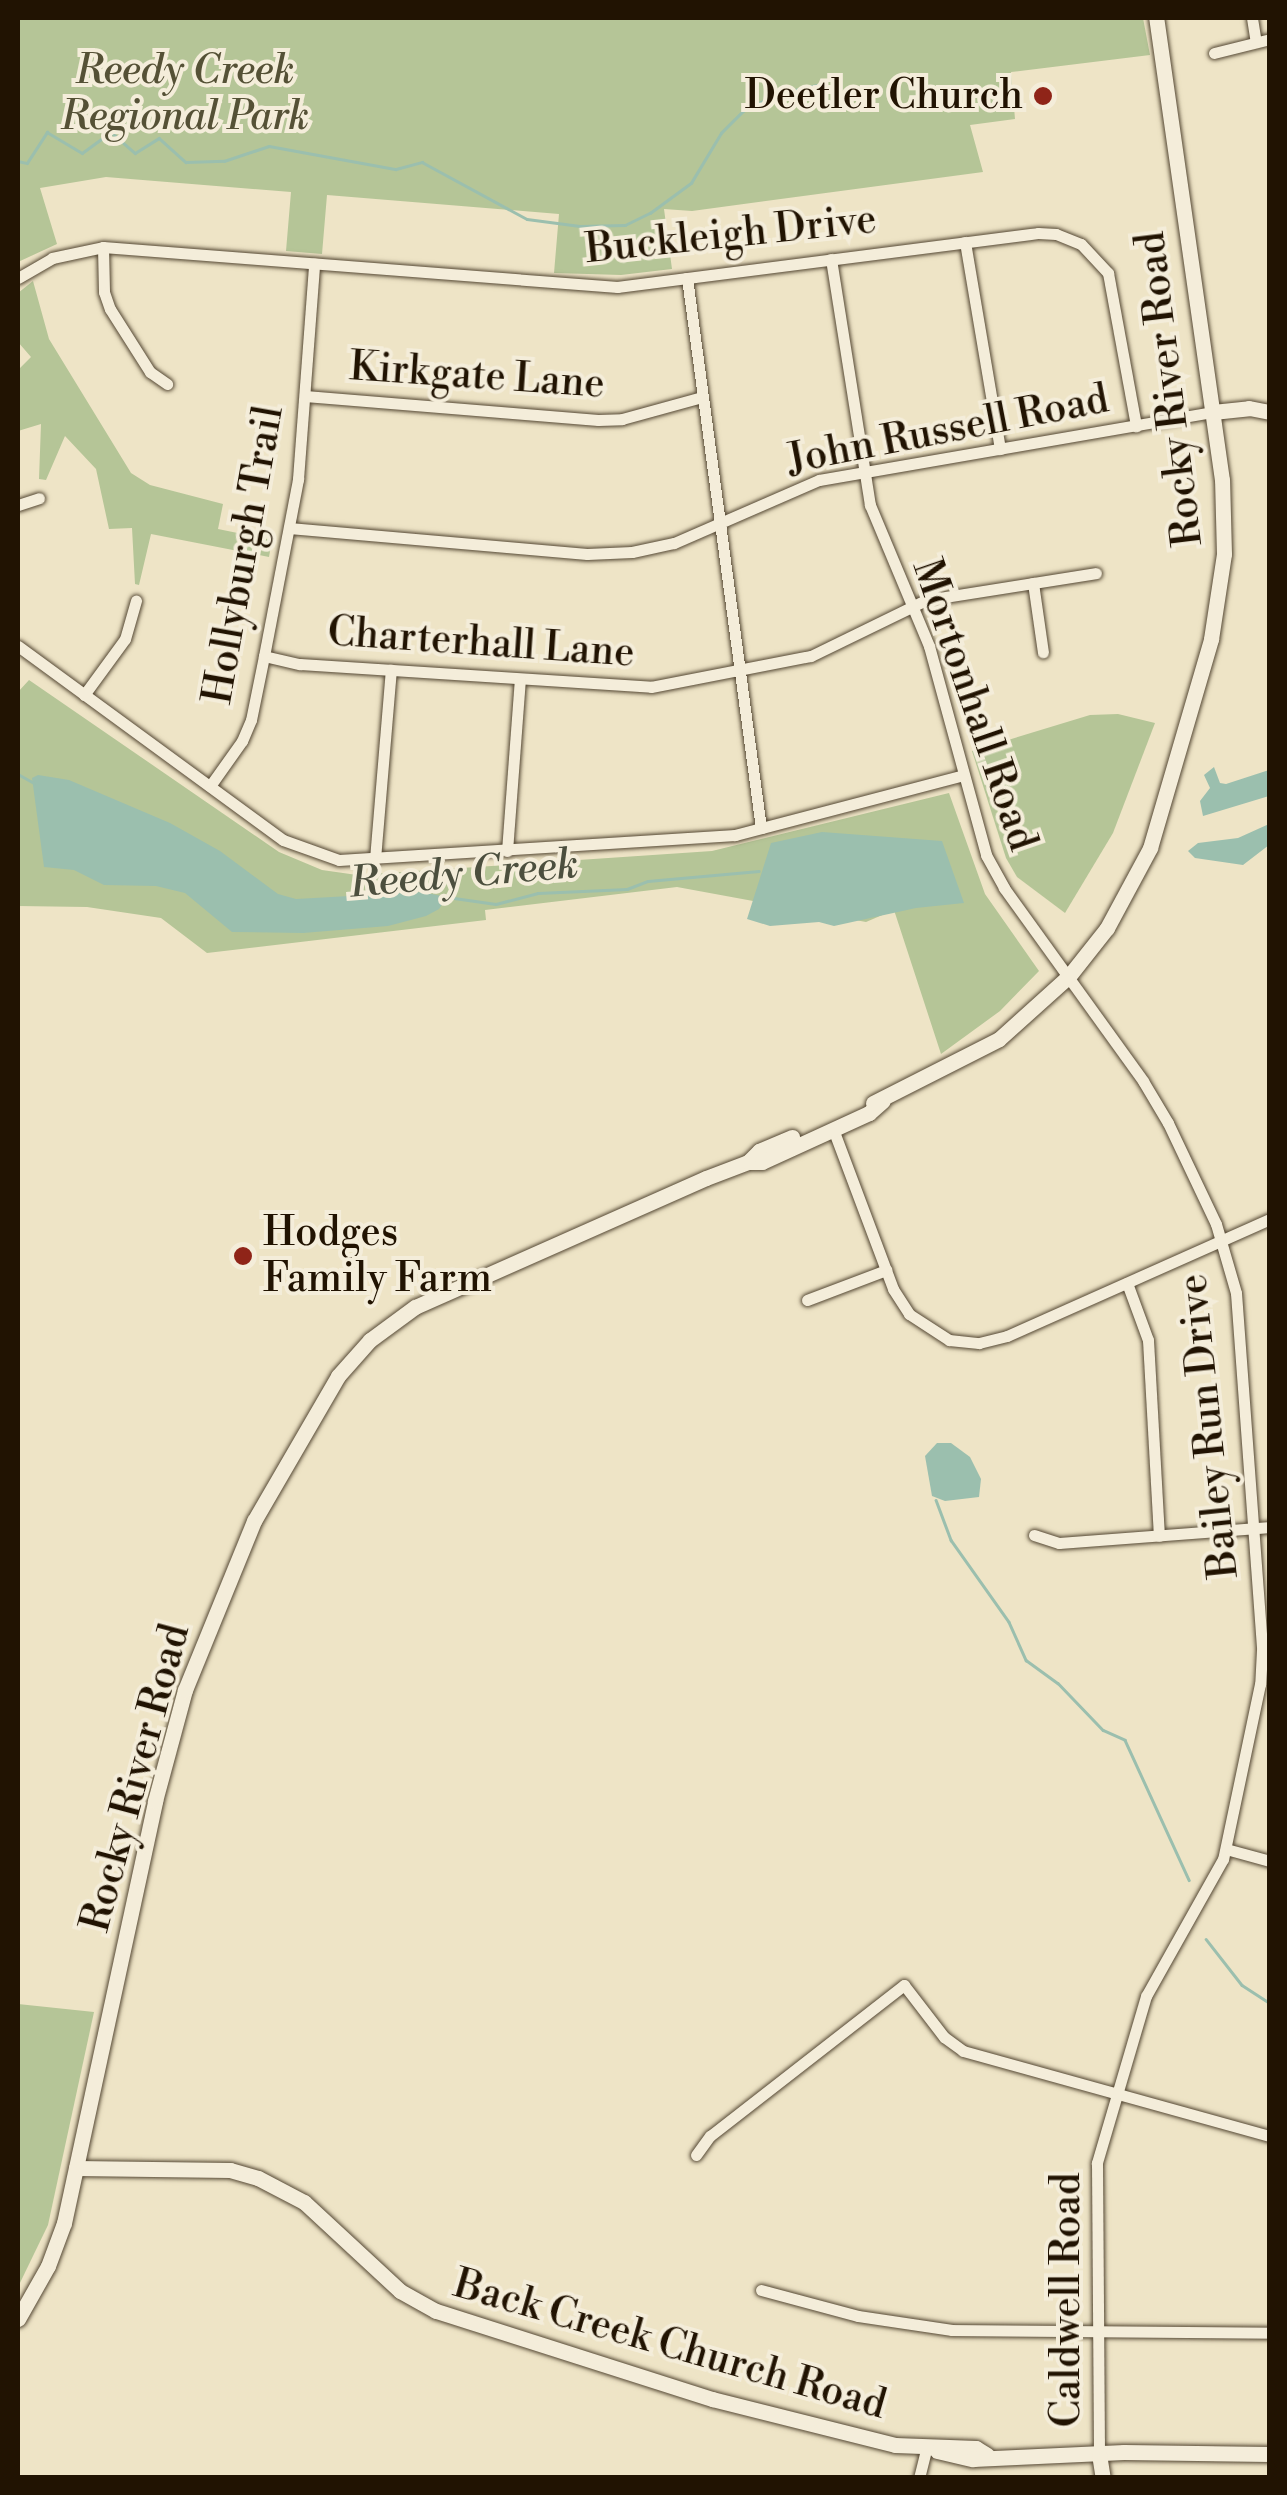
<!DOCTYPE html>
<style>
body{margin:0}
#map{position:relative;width:1287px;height:2495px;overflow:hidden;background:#eee4c6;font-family:"Libre Bodoni",serif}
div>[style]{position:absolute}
.green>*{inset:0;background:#b5c597}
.water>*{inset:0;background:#9bbfae}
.stream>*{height:2.5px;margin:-1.25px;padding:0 1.25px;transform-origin:1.25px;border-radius:1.25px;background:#9bbfae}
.roads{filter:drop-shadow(0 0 2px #544733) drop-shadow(0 0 2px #544733)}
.minor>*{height:11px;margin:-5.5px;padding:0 5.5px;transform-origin:5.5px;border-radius:5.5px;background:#f4edda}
.tertiary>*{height:15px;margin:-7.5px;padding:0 7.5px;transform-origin:7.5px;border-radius:7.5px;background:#f4edda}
.dots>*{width:28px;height:28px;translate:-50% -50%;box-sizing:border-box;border:5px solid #f4edda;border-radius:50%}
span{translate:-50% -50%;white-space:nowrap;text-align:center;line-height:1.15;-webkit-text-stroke:8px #f4edda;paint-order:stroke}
.park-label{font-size:40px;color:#555136;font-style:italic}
.poi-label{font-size:40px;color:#211302}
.right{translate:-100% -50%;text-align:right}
.left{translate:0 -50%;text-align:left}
.street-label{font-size:40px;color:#211302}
.water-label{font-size:42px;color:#4c4f3e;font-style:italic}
.frame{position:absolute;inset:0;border:20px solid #211302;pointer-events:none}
</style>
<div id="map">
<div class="green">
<i style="clip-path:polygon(18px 18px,1143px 18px,1150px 55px,1011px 72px,1015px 119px,970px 125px,983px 172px,692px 211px,664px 209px,672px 269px,621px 275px,554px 273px,559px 214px,327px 195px,322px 254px,286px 251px,291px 192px,106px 177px,40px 188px,57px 244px,18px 262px)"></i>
<i style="clip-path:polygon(33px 281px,49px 339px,131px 473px,150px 485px,223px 504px,218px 529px,272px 540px,269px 557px,151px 534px,139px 585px,135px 584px,132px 528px,109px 529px,96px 469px,65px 436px,46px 480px,39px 479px,41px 424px,18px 431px,18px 370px,31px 357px,18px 342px,18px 293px)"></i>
<i style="clip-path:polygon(29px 680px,279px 852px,322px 870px,357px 875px,712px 851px,949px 793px,985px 894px,1039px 971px,1000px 1011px,941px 1054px,894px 910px,866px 922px,677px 887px,485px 910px,486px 920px,207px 953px,161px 918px,87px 907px,18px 906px,18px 692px)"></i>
<i style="clip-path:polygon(1118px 714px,1155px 723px,1113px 833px,1065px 913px,1017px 877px,1006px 858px,972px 751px,1090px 715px)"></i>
<i style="clip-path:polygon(18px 2004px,94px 2012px,48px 2225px,18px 2287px)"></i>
</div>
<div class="water">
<i style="clip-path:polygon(1214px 767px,1220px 783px,1226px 784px,1269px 770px,1269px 796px,1203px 816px,1200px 801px,1210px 788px,1204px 775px)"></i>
<i style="clip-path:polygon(38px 775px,69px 780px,170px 823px,220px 851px,278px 894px,296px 899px,421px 892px,447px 897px,439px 909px,426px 916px,388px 926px,303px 933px,232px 932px,185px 893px,156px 886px,104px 885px,74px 870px,44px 867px,32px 778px)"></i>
<i style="clip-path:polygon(1269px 824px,1269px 845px,1243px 865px,1195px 858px,1188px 851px,1198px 843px,1238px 838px)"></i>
<i style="clip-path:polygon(822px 832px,942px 841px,964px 903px,916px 908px,834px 926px,819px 922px,770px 926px,747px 919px,771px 843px)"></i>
<i style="clip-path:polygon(937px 1443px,951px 1443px,970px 1457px,981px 1479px,979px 1497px,945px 1501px,932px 1496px,925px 1456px)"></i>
</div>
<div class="stream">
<i style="left:18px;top:161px;width:9px;rotate:13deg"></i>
<i style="left:27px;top:163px;width:37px;rotate:-57deg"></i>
<i style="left:47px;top:132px;width:41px;rotate:31deg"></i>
<i style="left:82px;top:153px;width:36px;rotate:-36deg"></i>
<i style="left:111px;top:132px;width:32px;rotate:41deg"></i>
<i style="left:135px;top:153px;width:28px;rotate:-32deg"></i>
<i style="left:159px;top:138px;width:36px;rotate:42deg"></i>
<i style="left:186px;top:162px;width:38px;rotate:-2deg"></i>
<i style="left:224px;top:161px;width:47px;rotate:-18.4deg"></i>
<i style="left:269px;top:146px;width:129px;rotate:10.3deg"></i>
<i style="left:396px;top:169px;width:27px;rotate:-15deg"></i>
<i style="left:422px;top:162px;width:119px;rotate:28.5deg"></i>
<i style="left:527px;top:219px;width:53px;rotate:7.5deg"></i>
<i style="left:580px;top:226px;width:45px;rotate:-1.3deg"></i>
<i style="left:625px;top:225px;width:28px;rotate:-26deg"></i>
<i style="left:650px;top:213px;width:51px;rotate:-36.2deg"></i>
<i style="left:691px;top:183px;width:58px;rotate:-59deg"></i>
<i style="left:721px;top:133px;width:31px;rotate:-45deg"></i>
<i style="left:743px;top:111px;width:37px;rotate:-27deg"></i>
<i style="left:776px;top:94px;width:51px;rotate:-12.4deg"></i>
<i style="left:18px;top:774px;width:18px;rotate:29deg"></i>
<i style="left:447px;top:897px;width:49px;rotate:8.1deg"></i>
<i style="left:496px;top:904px;width:43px;rotate:-14.7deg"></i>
<i style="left:538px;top:893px;width:89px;rotate:-2.6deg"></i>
<i style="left:627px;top:889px;width:22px;rotate:-21deg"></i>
<i style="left:648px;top:881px;width:111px;rotate:-5.1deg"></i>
<i style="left:936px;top:1500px;width:43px;rotate:69.4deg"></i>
<i style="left:951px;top:1540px;width:100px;rotate:54.7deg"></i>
<i style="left:1009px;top:1622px;width:42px;rotate:65.9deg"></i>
<i style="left:1026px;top:1660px;width:39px;rotate:36deg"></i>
<i style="left:1058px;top:1683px;width:65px;rotate:46.2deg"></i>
<i style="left:1103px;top:1730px;width:24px;rotate:24deg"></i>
<i style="left:1125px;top:1740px;width:154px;rotate:65.4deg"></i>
<i style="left:1206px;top:1939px;width:58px;rotate:52deg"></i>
<i style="left:1242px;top:1985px;width:33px;rotate:33deg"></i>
</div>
<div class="roads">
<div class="minor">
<i style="left:1252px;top:18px;width:24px;rotate:81deg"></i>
<i style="left:1214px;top:53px;width:58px;rotate:-14deg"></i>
<i style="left:965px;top:242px;width:210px;rotate:80.4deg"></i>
<i style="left:103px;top:247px;width:45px;rotate:88.7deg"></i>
<i style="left:104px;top:292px;width:18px;rotate:71deg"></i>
<i style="left:110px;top:309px;width:75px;rotate:57.6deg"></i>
<i style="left:150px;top:372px;width:21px;rotate:35deg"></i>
<i style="left:831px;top:259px;width:249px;rotate:81deg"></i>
<i style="left:870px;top:505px;width:153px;rotate:67.3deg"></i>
<i style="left:929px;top:646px;width:217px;rotate:74.7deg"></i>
<i style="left:986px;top:855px;width:38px;rotate:61deg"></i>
<i style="left:1004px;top:888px;width:238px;rotate:54.2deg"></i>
<i style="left:1143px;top:1081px;width:49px;rotate:59.2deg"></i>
<i style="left:1168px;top:1123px;width:112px;rotate:64.6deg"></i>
<i style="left:1216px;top:1224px;width:72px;rotate:73.8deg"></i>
<i style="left:1236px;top:1293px;width:358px;rotate:85.8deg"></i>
<i style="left:1262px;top:1650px;width:34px;rotate:93deg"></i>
<i style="left:1260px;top:1684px;width:179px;rotate:101.9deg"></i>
<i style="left:1223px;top:1859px;width:157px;rotate:119.3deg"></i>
<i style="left:1146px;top:1996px;width:174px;rotate:106.4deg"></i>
<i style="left:1097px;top:2163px;width:291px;rotate:89.6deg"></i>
<i style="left:18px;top:278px;width:39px;rotate:-30deg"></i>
<i style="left:52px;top:258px;width:52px;rotate:-12.2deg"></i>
<i style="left:103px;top:247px;width:516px;rotate:4.45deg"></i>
<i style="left:617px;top:287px;width:424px;rotate:-7.3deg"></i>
<i style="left:1038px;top:233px;width:18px;rotate:3deg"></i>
<i style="left:1056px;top:234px;width:27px;rotate:22deg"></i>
<i style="left:1081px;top:244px;width:40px;rotate:47deg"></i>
<i style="left:1108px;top:273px;width:156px;rotate:79.6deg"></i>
<i style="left:687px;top:278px;width:555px;rotate:82.34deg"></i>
<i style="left:305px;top:396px;width:294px;rotate:4.7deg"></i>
<i style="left:598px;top:420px;width:24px;rotate:-2deg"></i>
<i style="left:622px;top:419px;width:83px;rotate:-15.4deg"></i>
<i style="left:18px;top:505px;width:22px;rotate:-18deg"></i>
<i style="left:289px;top:528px;width:299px;rotate:5deg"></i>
<i style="left:587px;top:554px;width:45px;rotate:-2.5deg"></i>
<i style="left:632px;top:552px;width:43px;rotate:-12.1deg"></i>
<i style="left:674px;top:543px;width:158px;rotate:-23.5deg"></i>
<i style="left:819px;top:480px;width:400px;rotate:-9.8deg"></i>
<i style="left:1033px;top:583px;width:70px;rotate:81.8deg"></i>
<i style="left:18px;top:646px;width:328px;rotate:36.2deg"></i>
<i style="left:283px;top:840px;width:59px;rotate:19.7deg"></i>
<i style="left:339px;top:860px;width:397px;rotate:-3.6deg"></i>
<i style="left:735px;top:835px;width:236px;rotate:-14.7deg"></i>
<i style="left:264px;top:656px;width:37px;rotate:13deg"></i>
<i style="left:300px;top:664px;width:352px;rotate:3.7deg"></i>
<i style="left:651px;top:687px;width:163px;rotate:-11deg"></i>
<i style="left:811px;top:656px;width:128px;rotate:-26deg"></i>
<i style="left:926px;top:600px;width:172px;rotate:-9deg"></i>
<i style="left:84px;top:695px;width:69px;rotate:-53.8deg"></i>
<i style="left:125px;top:639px;width:40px;rotate:-74deg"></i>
<i style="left:210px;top:786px;width:55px;rotate:-54.6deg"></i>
<i style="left:242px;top:741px;width:23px;rotate:-67deg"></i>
<i style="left:251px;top:720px;width:65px;rotate:-78.5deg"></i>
<i style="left:264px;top:656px;width:180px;rotate:-79.1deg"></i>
<i style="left:298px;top:479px;width:216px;rotate:-85.7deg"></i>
<i style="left:507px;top:851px;width:171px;rotate:-85.7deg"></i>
<i style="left:375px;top:859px;width:190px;rotate:-85.2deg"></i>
<i style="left:833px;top:1129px;width:171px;rotate:69.4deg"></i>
<i style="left:893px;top:1289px;width:30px;rotate:57deg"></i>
<i style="left:909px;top:1314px;width:48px;rotate:33deg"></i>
<i style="left:949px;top:1340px;width:30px;rotate:6deg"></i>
<i style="left:979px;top:1343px;width:29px;rotate:-14deg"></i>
<i style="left:1007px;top:1336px;width:288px;rotate:-24deg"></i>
<i style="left:1127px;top:1283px;width:61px;rotate:69.8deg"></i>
<i style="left:1148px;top:1340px;width:196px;rotate:86.8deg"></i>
<i style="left:807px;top:1300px;width:85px;rotate:-20.8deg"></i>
<i style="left:1034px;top:1535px;width:26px;rotate:18deg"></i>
<i style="left:1059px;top:1543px;width:212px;rotate:-4.3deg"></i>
<i style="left:1226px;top:1849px;width:46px;rotate:15.3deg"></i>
<i style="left:696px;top:2155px;width:24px;rotate:-54deg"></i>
<i style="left:710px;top:2136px;width:246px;rotate:-37.9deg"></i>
<i style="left:904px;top:1985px;width:66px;rotate:52.4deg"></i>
<i style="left:944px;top:2037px;width:24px;rotate:36deg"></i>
<i style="left:963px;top:2051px;width:319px;rotate:15.5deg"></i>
<i style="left:761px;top:2290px;width:100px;rotate:15deg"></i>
<i style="left:858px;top:2316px;width:95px;rotate:8.5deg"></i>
<i style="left:952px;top:2330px;width:318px;rotate:0.5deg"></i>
<i style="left:919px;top:2478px;width:30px;rotate:-76deg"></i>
</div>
<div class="tertiary">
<i style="left:1213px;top:412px;width:36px;rotate:-6deg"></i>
<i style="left:1249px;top:408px;width:21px;rotate:11deg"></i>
<i style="left:873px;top:1103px;width:141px;rotate:-26.9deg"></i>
<i style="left:999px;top:1039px;width:94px;rotate:-42deg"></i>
<i style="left:1069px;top:976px;width:61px;rotate:-51.6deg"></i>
<i style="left:1107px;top:928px;width:91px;rotate:-61.7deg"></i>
<i style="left:1150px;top:848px;width:218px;rotate:-73.7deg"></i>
<i style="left:1211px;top:639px;width:86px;rotate:-81.3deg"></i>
<i style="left:1224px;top:554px;width:74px;rotate:-91.5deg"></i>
<i style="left:1222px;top:480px;width:467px;rotate:-98.1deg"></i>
<i style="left:748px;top:1162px;width:16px;rotate:-45deg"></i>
<i style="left:759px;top:1151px;width:36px;rotate:-23deg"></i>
<i style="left:76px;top:2168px;width:154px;rotate:0.7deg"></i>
<i style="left:230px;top:2170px;width:29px;rotate:16deg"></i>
<i style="left:258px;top:2178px;width:52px;rotate:27.6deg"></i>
<i style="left:304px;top:2202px;width:131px;rotate:42.8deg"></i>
<i style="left:400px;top:2291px;width:41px;rotate:29.1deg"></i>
<i style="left:436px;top:2311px;width:290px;rotate:17.7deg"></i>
<i style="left:712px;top:2399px;width:189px;rotate:14.1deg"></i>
<i style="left:895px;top:2445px;width:81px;rotate:2.1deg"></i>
<i style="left:976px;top:2448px;width:13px;rotate:32deg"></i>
<i style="left:18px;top:2319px;width:61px;rotate:-60.5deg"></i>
<i style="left:48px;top:2266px;width:46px;rotate:-69.6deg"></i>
<i style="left:64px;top:2223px;width:432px;rotate:-77.8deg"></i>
<i style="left:155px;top:1801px;width:115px;rotate:-74.9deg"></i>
<i style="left:185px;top:1690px;width:183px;rotate:-67.8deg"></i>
<i style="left:254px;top:1521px;width:168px;rotate:-59.9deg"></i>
<i style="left:338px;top:1376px;width:48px;rotate:-48.4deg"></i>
<i style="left:370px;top:1340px;width:56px;rotate:-36.3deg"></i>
<i style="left:415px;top:1307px;width:318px;rotate:-23.9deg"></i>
<i style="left:706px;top:1178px;width:45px;rotate:-20.9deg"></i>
<i style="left:748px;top:1162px;width:14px"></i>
<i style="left:762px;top:1162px;width:118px;rotate:-24.6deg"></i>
<i style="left:869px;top:1113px;width:18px;rotate:-41deg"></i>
<i style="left:937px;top:2451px;width:37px;rotate:13deg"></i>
<i style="left:973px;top:2459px;width:151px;rotate:-2.7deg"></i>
<i style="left:1124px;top:2452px;width:146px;rotate:0.8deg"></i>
<i style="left:1099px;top:2454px;width:24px;rotate:81deg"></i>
</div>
</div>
<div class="dots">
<i style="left:1043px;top:96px;background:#8f2418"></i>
<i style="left:243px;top:1256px;background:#8f2418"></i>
</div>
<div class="park-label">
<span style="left:185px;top:94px">Reedy Creek<br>Regional Park</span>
</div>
<div class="poi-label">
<span class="right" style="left:1023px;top:96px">Deetler Church</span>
<span class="left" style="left:263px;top:1256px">Hodges<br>Family Farm</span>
</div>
<div class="street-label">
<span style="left:731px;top:235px;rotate:-6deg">Buckleigh Drive</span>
<span style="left:477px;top:376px;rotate:4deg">Kirkgate Lane</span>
<span style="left:1170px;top:389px;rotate:-97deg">Rocky River Road</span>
<span style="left:948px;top:430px;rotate:-11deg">John Russell Road</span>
<span style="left:244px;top:555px;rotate:-80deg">Hollyburgh Trail</span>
<span style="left:481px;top:643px;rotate:4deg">Charterhall Lane</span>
<span style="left:974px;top:705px;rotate:71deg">Mortonhall Road</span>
<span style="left:1209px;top:1426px;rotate:-96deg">Bailey Run Drive</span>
<span style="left:136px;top:1778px;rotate:-75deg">Rocky River Road</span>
<span style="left:1067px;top:2300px;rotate:-90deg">Caldwell Road</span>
<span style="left:670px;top:2345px;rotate:16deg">Back Creek Church Road</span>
</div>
<div class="water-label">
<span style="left:464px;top:875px;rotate:-5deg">Reedy Creek</span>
</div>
<div class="frame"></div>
</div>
